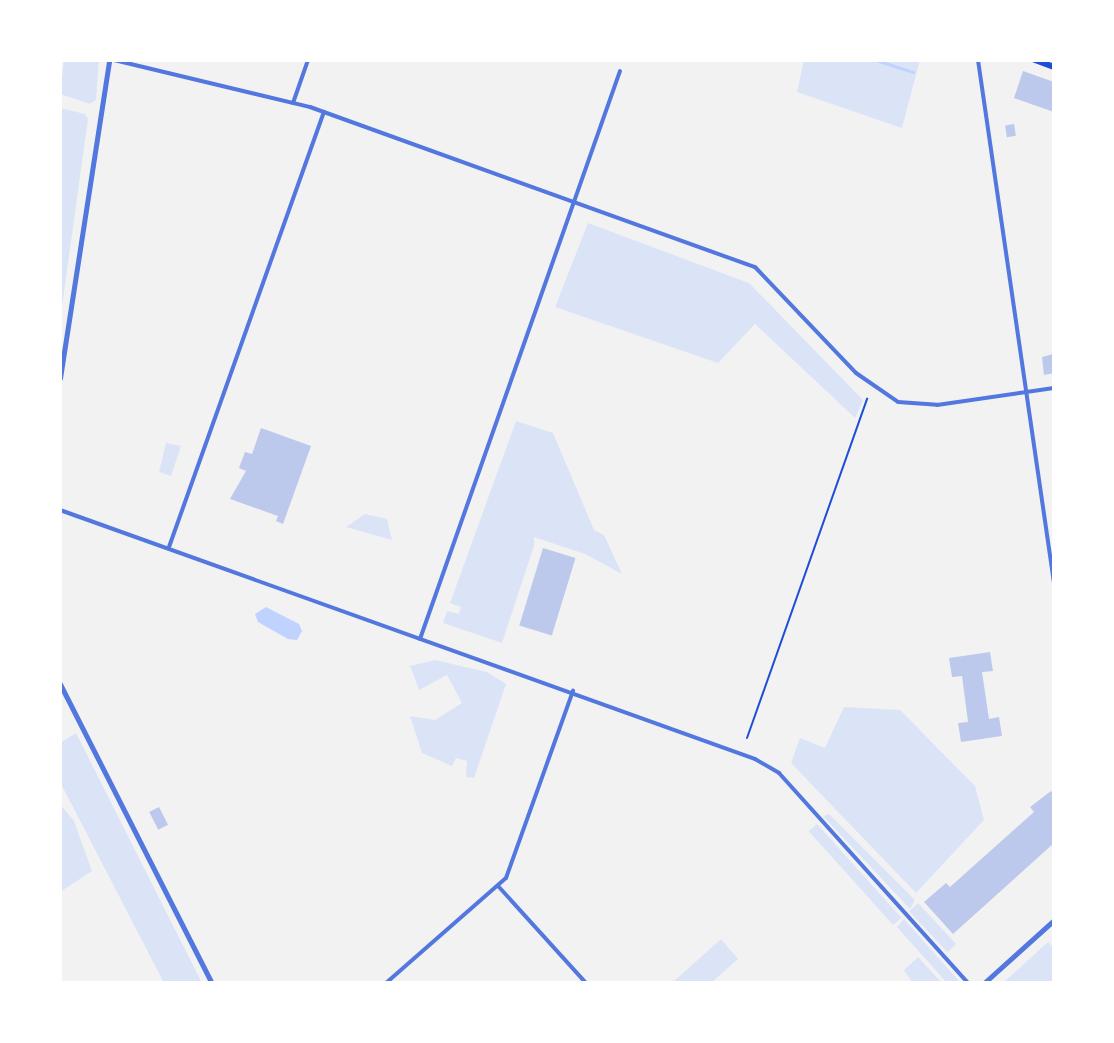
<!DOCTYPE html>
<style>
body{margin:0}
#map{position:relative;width:1114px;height:1043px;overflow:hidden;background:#f2f2f2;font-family:"IBM Plex Sans",sans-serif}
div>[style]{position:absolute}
.green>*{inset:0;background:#dbe4f7;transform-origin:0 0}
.water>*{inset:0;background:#bfd3fe}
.stream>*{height:3px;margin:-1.5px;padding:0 1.5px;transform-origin:1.5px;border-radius:1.5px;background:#bfd3fe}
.building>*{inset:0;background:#bdc9ec;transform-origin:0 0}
.path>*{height:2px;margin:-1px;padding:0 1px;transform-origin:1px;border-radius:1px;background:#1d4ed8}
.minor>*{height:4px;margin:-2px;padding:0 2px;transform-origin:2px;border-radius:2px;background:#5277de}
.tertiary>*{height:5px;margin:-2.5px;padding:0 2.5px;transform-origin:2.5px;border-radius:2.5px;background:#5277de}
.secondary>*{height:6px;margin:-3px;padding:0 3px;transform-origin:3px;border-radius:3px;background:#1d4ed8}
span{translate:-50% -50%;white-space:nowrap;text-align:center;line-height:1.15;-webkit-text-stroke:6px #fff;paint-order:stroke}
.frame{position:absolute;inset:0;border:62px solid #fff;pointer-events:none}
</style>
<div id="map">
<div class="green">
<i style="clip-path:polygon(64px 60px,99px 60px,96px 100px,90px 104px,60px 94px)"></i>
<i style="clip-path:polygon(804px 60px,920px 60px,902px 128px,797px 92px)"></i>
<i style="clip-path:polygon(60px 108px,85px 114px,88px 119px,60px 321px)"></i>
<i style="clip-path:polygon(588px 223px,749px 283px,863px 400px,855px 418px,755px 324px,718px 363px,555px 307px)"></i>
<i style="clip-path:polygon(516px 421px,553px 433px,594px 530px,604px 535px,622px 574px,585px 554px,534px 537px,534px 546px,502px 643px,443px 623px,447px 611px,459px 614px,461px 607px,450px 603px)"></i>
<i style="clip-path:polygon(166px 443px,181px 446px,171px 476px,159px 472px)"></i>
<i style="clip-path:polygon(365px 514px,387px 519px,392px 540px,346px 527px)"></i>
<i style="clip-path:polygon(435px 660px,487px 672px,506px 684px,474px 778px,466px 777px,467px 761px,456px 758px,452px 766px,422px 753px,410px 716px,435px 720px,462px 703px,447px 675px,419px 690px,410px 666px)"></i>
<i style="clip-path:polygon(844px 707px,900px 710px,975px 786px,984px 820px,916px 893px,791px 763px,800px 738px,825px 748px)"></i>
<i style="clip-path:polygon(76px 733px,202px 983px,164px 983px,60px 782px,60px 743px)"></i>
<i style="clip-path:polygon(60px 804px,74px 821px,92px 871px,60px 892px)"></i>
<i style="clip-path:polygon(829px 814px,915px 900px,910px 909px,823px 816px)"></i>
<i style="left:817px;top:824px;width:126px;height:11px;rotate:48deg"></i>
<i style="left:918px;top:903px;width:56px;height:12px;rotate:47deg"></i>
<i style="clip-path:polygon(904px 919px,959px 981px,961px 983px,947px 983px,897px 927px)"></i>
<i style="clip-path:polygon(721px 939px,738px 959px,711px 983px,672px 983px)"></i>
<i style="clip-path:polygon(1048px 942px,1054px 949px,1054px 983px,1003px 983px)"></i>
<i style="clip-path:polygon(918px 957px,942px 983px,913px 983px,904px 970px)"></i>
</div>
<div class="water">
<i style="clip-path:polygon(266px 607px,299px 624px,302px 631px,297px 640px,288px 639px,258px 622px,255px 614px)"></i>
</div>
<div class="stream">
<i style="left:876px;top:60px;width:39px;rotate:18deg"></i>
</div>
<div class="building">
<i style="clip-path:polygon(1023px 71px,1054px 82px,1054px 112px,1014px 98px)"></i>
<i style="left:1014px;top:124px;width:12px;height:9px;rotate:81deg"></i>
<i style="clip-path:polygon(1053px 354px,1054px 373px,1044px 375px,1042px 357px)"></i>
<i style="clip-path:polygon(261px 428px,311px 446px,283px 524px,276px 521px,278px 516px,230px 499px,246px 471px,239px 468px,245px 452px,252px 454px)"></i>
<i style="left:543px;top:548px;width:34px;height:81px;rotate:17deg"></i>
<i style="clip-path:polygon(990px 652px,993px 671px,982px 672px,989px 719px,999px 717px,1002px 736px,961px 742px,958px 723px,968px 722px,962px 676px,952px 677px,949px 658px)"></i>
<i style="clip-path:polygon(1051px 791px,1054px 795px,1054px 843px,953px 934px,924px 902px,946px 883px,950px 887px,1034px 812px,1030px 807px)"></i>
<i style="left:159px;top:807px;width:20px;height:11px;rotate:63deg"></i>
</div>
<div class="path">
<i style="left:747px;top:738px;width:360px;rotate:-70.5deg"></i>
</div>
<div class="minor">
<i style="left:114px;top:60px;width:202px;rotate:13.5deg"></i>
<i style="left:310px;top:107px;width:473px;rotate:19.8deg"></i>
<i style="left:755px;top:267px;width:146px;rotate:46.4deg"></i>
<i style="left:856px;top:373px;width:51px;rotate:34.6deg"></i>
<i style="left:898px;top:402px;width:39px;rotate:4deg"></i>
<i style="left:937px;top:405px;width:118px;rotate:-8.3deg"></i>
<i style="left:978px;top:60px;width:528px;rotate:81.73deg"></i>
<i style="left:293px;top:103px;width:46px;rotate:-70.8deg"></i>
<i style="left:60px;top:510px;width:738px;rotate:19.71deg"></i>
<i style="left:755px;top:759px;width:28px;rotate:30deg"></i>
<i style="left:779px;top:773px;width:283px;rotate:48deg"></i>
<i style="left:169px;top:547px;width:462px;rotate:-70.4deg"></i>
<i style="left:420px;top:639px;width:602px;rotate:-70.6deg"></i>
<i style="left:499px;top:887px;width:130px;rotate:47.8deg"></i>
<i style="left:386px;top:983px;width:159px;rotate:-41.2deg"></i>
<i style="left:506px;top:878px;width:199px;rotate:-70.3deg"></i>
</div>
<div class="tertiary">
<i style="left:60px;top:378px;width:322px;rotate:-81.2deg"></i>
<i style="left:60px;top:684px;width:335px;rotate:63.1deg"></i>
<i style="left:984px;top:983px;width:94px;rotate:-42deg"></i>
</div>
<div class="secondary">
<i style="left:1035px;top:60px;width:20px;rotate:20deg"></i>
</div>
<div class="frame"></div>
</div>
